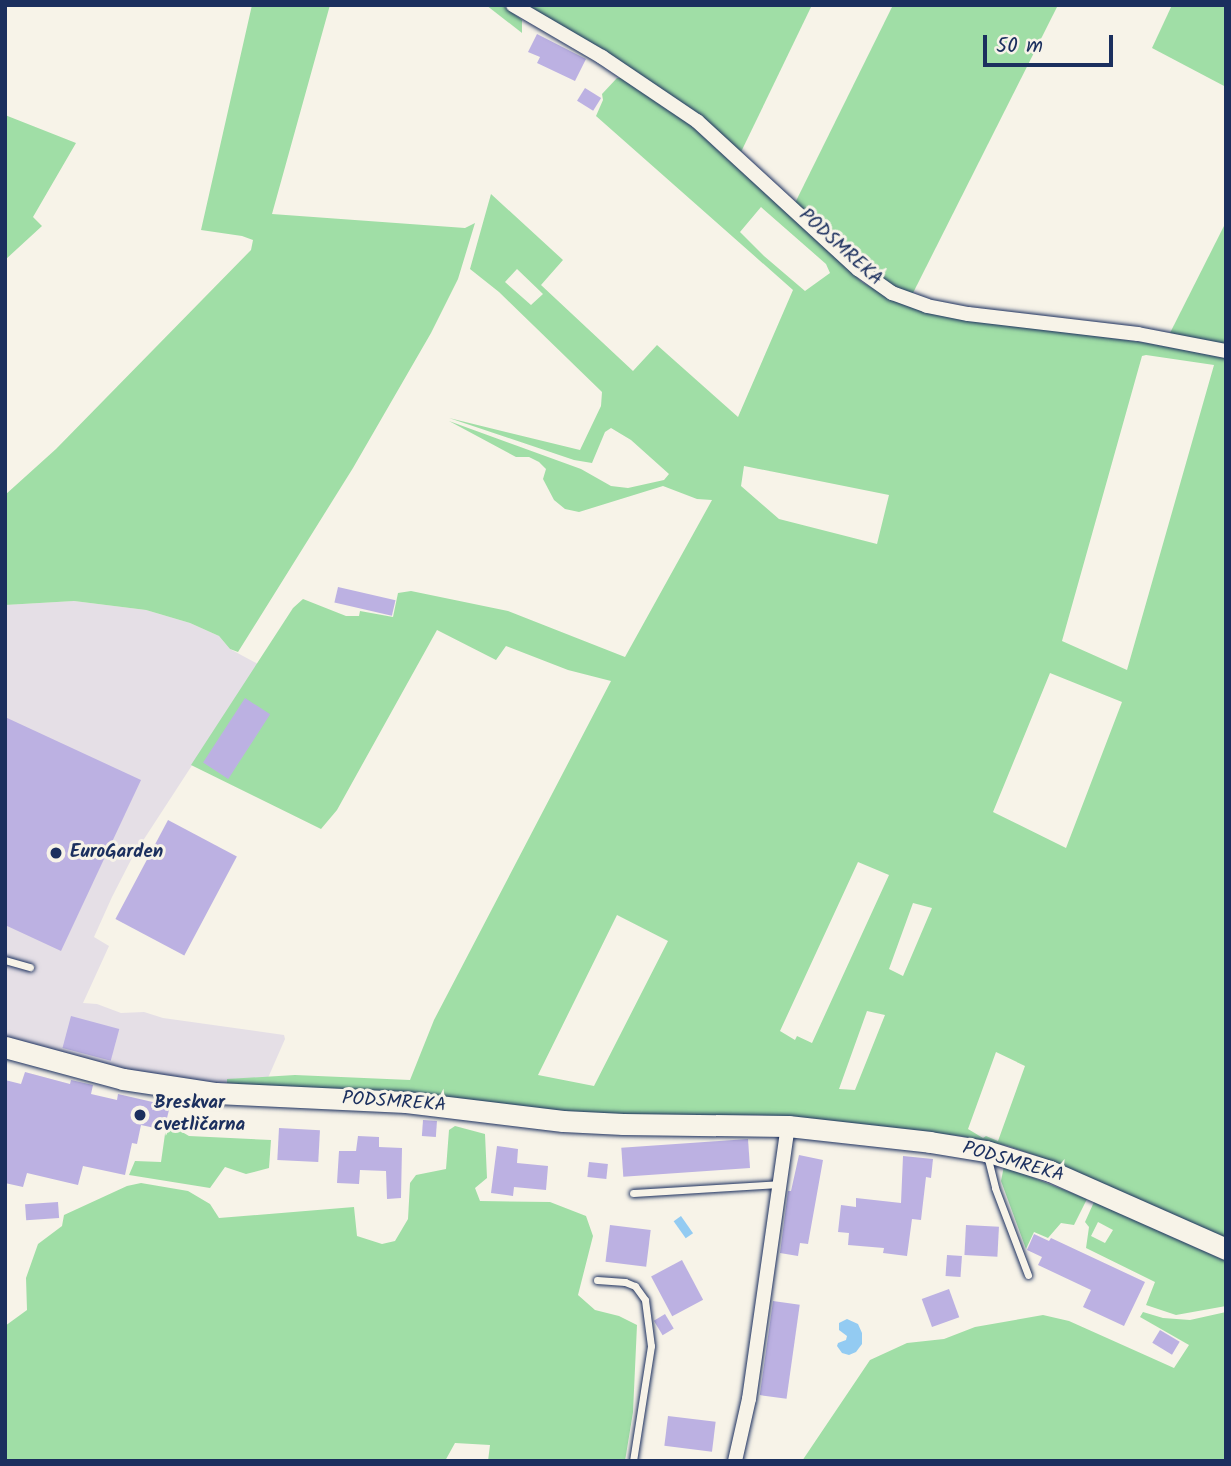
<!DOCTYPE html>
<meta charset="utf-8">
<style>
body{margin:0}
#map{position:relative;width:1231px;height:1466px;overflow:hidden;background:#f7f3e8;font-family:Kalam,sans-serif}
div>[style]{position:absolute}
.built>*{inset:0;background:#e5dfe6}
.green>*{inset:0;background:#a0dea6}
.water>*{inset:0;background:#93cbf2;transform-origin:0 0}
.building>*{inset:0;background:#bcb1e2;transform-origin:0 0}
.roads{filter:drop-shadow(0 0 2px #1b2f5e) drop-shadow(0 0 2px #1b2f5e)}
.lane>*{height:7px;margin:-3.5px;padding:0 3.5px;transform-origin:3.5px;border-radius:3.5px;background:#f7f3e8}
.street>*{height:14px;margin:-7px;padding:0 7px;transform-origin:7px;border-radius:7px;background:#f7f3e8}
.secondary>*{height:21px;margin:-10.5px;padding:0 10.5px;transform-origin:10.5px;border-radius:10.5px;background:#f7f3e8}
.dots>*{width:19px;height:19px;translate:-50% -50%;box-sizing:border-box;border:4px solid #f7f3e8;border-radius:50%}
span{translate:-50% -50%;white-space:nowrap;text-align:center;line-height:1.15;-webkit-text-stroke:6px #f7f3e8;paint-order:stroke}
.street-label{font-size:19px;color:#1b2f5e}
.poi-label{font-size:19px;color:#1b2f5e;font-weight:700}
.left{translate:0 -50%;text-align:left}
.frame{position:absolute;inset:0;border:7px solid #1b2f5e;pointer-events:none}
.scale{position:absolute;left:983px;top:35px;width:130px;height:32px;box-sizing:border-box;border:4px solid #1b2f5e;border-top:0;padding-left:9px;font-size:21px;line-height:24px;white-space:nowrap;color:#1b2f5e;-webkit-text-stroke:5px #f7f3e8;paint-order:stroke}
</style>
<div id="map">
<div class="built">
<i style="clip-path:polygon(74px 601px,146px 610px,190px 623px,219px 636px,230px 649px,258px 664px,133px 856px,112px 897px,94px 937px,109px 946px,83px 1003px,97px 1004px,121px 1013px,144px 1012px,163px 1018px,284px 1035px,285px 1039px,264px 1087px,141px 1080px,5px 1040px,5px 605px)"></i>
</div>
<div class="green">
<i style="clip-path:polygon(252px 5px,330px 5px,272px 214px,465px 228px,475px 223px,458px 279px,431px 333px,353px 468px,238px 652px,230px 649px,219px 636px,190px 623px,146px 610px,74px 601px,5px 605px,5px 495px,56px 449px,251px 250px,253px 240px,242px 236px,201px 230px)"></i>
<i style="clip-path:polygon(486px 5px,502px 5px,522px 20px,522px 33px)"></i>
<i style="clip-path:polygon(520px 5px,812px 5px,741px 152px)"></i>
<i style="clip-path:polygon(893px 5px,1058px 5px,911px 297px,870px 274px,795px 203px)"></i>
<i style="clip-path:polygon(1172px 5px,1226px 5px,1226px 87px,1152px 48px)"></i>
<i style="clip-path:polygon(evenodd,617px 78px,624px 78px,684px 119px,862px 282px,891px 299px,943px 315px,1147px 343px,1226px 358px,1226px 1239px,1051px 1161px,1008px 1146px,960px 1136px,758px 1115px,598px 1116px,227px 1083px,227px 1079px,295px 1075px,410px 1080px,434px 1020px,611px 681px,568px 670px,506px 646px,496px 660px,437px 630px,337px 810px,321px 829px,191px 765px,293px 608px,303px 599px,346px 616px,359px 616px,360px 611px,393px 617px,398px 593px,411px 591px,508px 611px,625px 657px,712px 500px,697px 499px,663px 486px,579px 512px,565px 509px,554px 500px,543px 479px,546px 469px,539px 462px,529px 457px,516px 457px,449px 421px,581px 469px,611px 486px,628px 488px,664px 480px,669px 474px,631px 440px,611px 428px,605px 432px,592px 463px,574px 460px,449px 418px,580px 450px,601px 406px,602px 392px,499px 292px,470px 269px,491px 194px,563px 260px,541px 285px,633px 371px,657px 345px,738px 417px,793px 290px,596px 116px,603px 100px,602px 94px,617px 78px,761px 207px,826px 264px,830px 273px,805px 291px,764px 256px,740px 232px,761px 207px,617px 78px,517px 269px,543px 294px,531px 305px,505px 282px,517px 269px,617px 78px,1146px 355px,1214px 365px,1127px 670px,1062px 641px,1142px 356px,1146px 355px,617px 78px,744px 466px,889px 495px,877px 544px,779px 519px,741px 486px,744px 466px,617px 78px,1050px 673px,1122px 702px,1066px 848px,993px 812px,1050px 673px,617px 78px,858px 862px,889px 875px,812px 1043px,797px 1036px,795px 1040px,780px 1031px,858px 862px,617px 78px,913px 903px,932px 908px,903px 976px,889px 969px,913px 903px,617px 78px,617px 915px,668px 941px,594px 1086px,538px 1075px,617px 915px,617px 78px,867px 1011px,885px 1015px,855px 1090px,839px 1089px,867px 1011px,617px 78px,996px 1052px,1025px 1066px,998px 1141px,986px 1136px,983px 1138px,968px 1129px,996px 1052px)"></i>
<i style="clip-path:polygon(5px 115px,76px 143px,33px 217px,42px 226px,5px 260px)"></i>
<i style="clip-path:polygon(1226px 222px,1226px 346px,1170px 333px)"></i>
<i style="clip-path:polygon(170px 1125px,189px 1136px,271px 1140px,269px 1168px,246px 1174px,225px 1167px,210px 1188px,129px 1175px,135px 1161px,161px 1162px,165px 1134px)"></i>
<i style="clip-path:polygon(455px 1126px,485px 1134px,487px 1178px,475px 1188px,480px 1201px,550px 1202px,586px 1216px,593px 1236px,578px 1295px,595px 1310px,619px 1316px,637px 1325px,633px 1412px,625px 1461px,488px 1461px,490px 1445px,455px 1443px,445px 1461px,5px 1461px,5px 1326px,27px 1310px,26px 1278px,38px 1244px,62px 1226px,64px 1215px,127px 1186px,141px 1183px,188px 1191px,210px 1204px,219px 1218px,354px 1207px,357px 1236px,382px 1244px,395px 1241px,408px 1219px,410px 1183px,416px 1175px,446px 1169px,449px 1130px)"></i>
<i style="clip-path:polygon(1004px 1166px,1087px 1199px,1074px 1225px,1061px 1223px,1048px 1238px,1034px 1232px,1026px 1249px,1001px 1181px)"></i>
<i style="clip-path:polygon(evenodd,1094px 1202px,1226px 1261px,1226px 1306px,1176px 1315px,1146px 1305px,1155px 1282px,1086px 1248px,1089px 1227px,1085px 1222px,1094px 1202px,1098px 1222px,1113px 1230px,1105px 1243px,1091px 1236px,1098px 1222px)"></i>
<i style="clip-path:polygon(1143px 1312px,1163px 1318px,1190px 1320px,1226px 1312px,1226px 1461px,802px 1461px,870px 1360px,907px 1343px,944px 1339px,975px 1327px,1043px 1315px,1069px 1321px,1174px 1368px,1189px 1345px,1140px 1317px)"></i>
</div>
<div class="water">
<i style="left:681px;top:1216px;width:21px;height:9px;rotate:55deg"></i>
<i style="clip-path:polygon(847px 1319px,858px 1324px,862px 1333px,862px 1344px,856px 1352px,849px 1355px,842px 1353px,837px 1346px,838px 1343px,846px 1340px,847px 1336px,839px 1330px,839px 1323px)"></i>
</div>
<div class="building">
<i style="clip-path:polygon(537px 34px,586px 59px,575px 81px,537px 63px,540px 57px,528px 52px)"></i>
<i style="left:585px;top:88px;width:19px;height:15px;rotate:32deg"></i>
<i style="left:338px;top:587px;width:59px;height:16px;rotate:13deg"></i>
<i style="left:245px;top:698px;width:30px;height:77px;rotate:33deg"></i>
<i style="clip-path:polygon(5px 717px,141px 780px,61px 951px,5px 925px)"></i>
<i style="left:168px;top:820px;width:78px;height:112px;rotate:28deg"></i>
<i style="left:71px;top:1016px;width:50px;height:33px;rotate:15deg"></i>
<i style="clip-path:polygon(25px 1072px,70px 1084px,71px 1080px,93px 1085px,91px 1094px,117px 1100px,118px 1094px,170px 1106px,164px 1130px,141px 1125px,137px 1144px,132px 1143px,125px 1175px,83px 1166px,78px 1185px,27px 1173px,23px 1187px,5px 1183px,5px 1080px,21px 1084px)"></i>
<i style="left:423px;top:1120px;width:14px;height:16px;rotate:4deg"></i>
<i style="left:279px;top:1128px;width:41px;height:32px;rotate:3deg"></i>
<i style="clip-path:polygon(358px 1136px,379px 1137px,379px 1147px,402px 1148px,401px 1198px,387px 1199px,386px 1171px,360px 1170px,359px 1184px,337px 1183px,339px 1151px,356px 1151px)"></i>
<i style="left:748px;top:1139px;width:29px;height:127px;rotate:86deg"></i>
<i style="clip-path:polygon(497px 1146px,518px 1149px,517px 1163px,548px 1166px,546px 1190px,514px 1187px,513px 1196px,491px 1193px)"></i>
<i style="clip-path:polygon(799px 1155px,823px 1160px,808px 1244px,800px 1243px,798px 1256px,780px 1253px,788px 1191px,791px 1191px)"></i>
<i style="clip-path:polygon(903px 1156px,933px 1159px,931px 1178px,926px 1177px,921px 1220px,912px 1219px,907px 1256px,883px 1253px,884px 1248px,848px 1245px,849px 1233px,838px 1232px,841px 1205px,856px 1207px,856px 1198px,901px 1203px)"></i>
<i style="left:589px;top:1162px;width:19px;height:15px;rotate:6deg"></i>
<i style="left:58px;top:1202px;width:16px;height:33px;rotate:86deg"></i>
<i style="left:610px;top:1225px;width:41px;height:37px;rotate:7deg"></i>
<i style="left:966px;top:1225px;width:33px;height:30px;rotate:3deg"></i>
<i style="clip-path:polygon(1034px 1234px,1049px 1241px,1051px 1238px,1145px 1282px,1124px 1326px,1083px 1307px,1091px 1290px,1038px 1265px,1042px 1257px,1027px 1250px)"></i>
<i style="left:947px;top:1255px;width:15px;height:21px;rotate:4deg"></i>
<i style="left:682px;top:1260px;width:45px;height:35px;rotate:62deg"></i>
<i style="left:949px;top:1289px;width:30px;height:29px;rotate:70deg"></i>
<i style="left:773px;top:1301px;width:27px;height:95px;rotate:8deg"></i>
<i style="left:665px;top:1314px;width:17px;height:13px;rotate:59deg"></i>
<i style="left:1160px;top:1330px;width:23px;height:15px;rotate:31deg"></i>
<i style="left:668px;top:1416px;width:48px;height:30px;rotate:7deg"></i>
</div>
<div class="roads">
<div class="lane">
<i style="left:5px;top:960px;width:26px;rotate:16deg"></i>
<i style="left:987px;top:1155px;width:34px;rotate:76deg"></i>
<i style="left:995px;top:1188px;width:93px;rotate:69.2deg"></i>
<i style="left:633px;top:1193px;width:146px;rotate:-3.5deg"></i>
<i style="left:597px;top:1280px;width:28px;rotate:4deg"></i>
<i style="left:625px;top:1282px;width:11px;rotate:22deg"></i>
<i style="left:635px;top:1286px;width:17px;rotate:54deg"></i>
<i style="left:645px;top:1300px;width:46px;rotate:82.6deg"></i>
<i style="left:651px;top:1346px;width:116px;rotate:98.9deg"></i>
</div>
<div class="street">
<i style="left:513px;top:5px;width:103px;rotate:30.3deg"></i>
<i style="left:602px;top:57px;width:115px;rotate:34deg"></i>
<i style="left:697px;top:121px;width:219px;rotate:42.6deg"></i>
<i style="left:858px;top:269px;width:42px;rotate:35.2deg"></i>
<i style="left:892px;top:293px;width:37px;rotate:20deg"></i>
<i style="left:927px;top:306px;width:42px;rotate:11deg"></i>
<i style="left:968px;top:314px;width:171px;rotate:6.7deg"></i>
<i style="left:1138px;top:334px;width:90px;rotate:10.9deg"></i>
<i style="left:735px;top:1461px;width:64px;rotate:-77.3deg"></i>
<i style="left:749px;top:1399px;width:276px;rotate:-81.9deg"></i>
</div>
<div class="secondary">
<i style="left:5px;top:1047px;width:122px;rotate:15.2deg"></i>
<i style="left:123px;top:1079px;width:94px;rotate:8.6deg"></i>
<i style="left:216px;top:1093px;width:190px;rotate:2.7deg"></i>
<i style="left:406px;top:1102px;width:158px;rotate:6.9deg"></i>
<i style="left:563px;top:1121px;width:60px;rotate:2.9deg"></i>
<i style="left:623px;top:1124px;width:165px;rotate:0.7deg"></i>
<i style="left:788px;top:1126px;width:143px;rotate:6.4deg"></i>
<i style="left:930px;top:1142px;width:57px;rotate:9.1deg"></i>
<i style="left:986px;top:1151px;width:67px;rotate:17.4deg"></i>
<i style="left:1050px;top:1171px;width:193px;rotate:23.9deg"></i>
</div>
</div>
<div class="dots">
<i style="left:56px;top:853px;background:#1b2f5e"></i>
<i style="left:140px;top:1115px;background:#1b2f5e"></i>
</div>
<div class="street-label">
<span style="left:840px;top:248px;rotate:42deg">PODSMREKA</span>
<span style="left:394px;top:1103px;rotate:4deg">PODSMREKA</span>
<span style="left:1013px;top:1163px;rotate:16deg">PODSMREKA</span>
</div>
<div class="poi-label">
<span class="left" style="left:70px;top:853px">EuroGarden</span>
<span class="left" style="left:154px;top:1115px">Breskvar<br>cvetličarna</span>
</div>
<div class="frame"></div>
<div class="scale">50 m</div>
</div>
